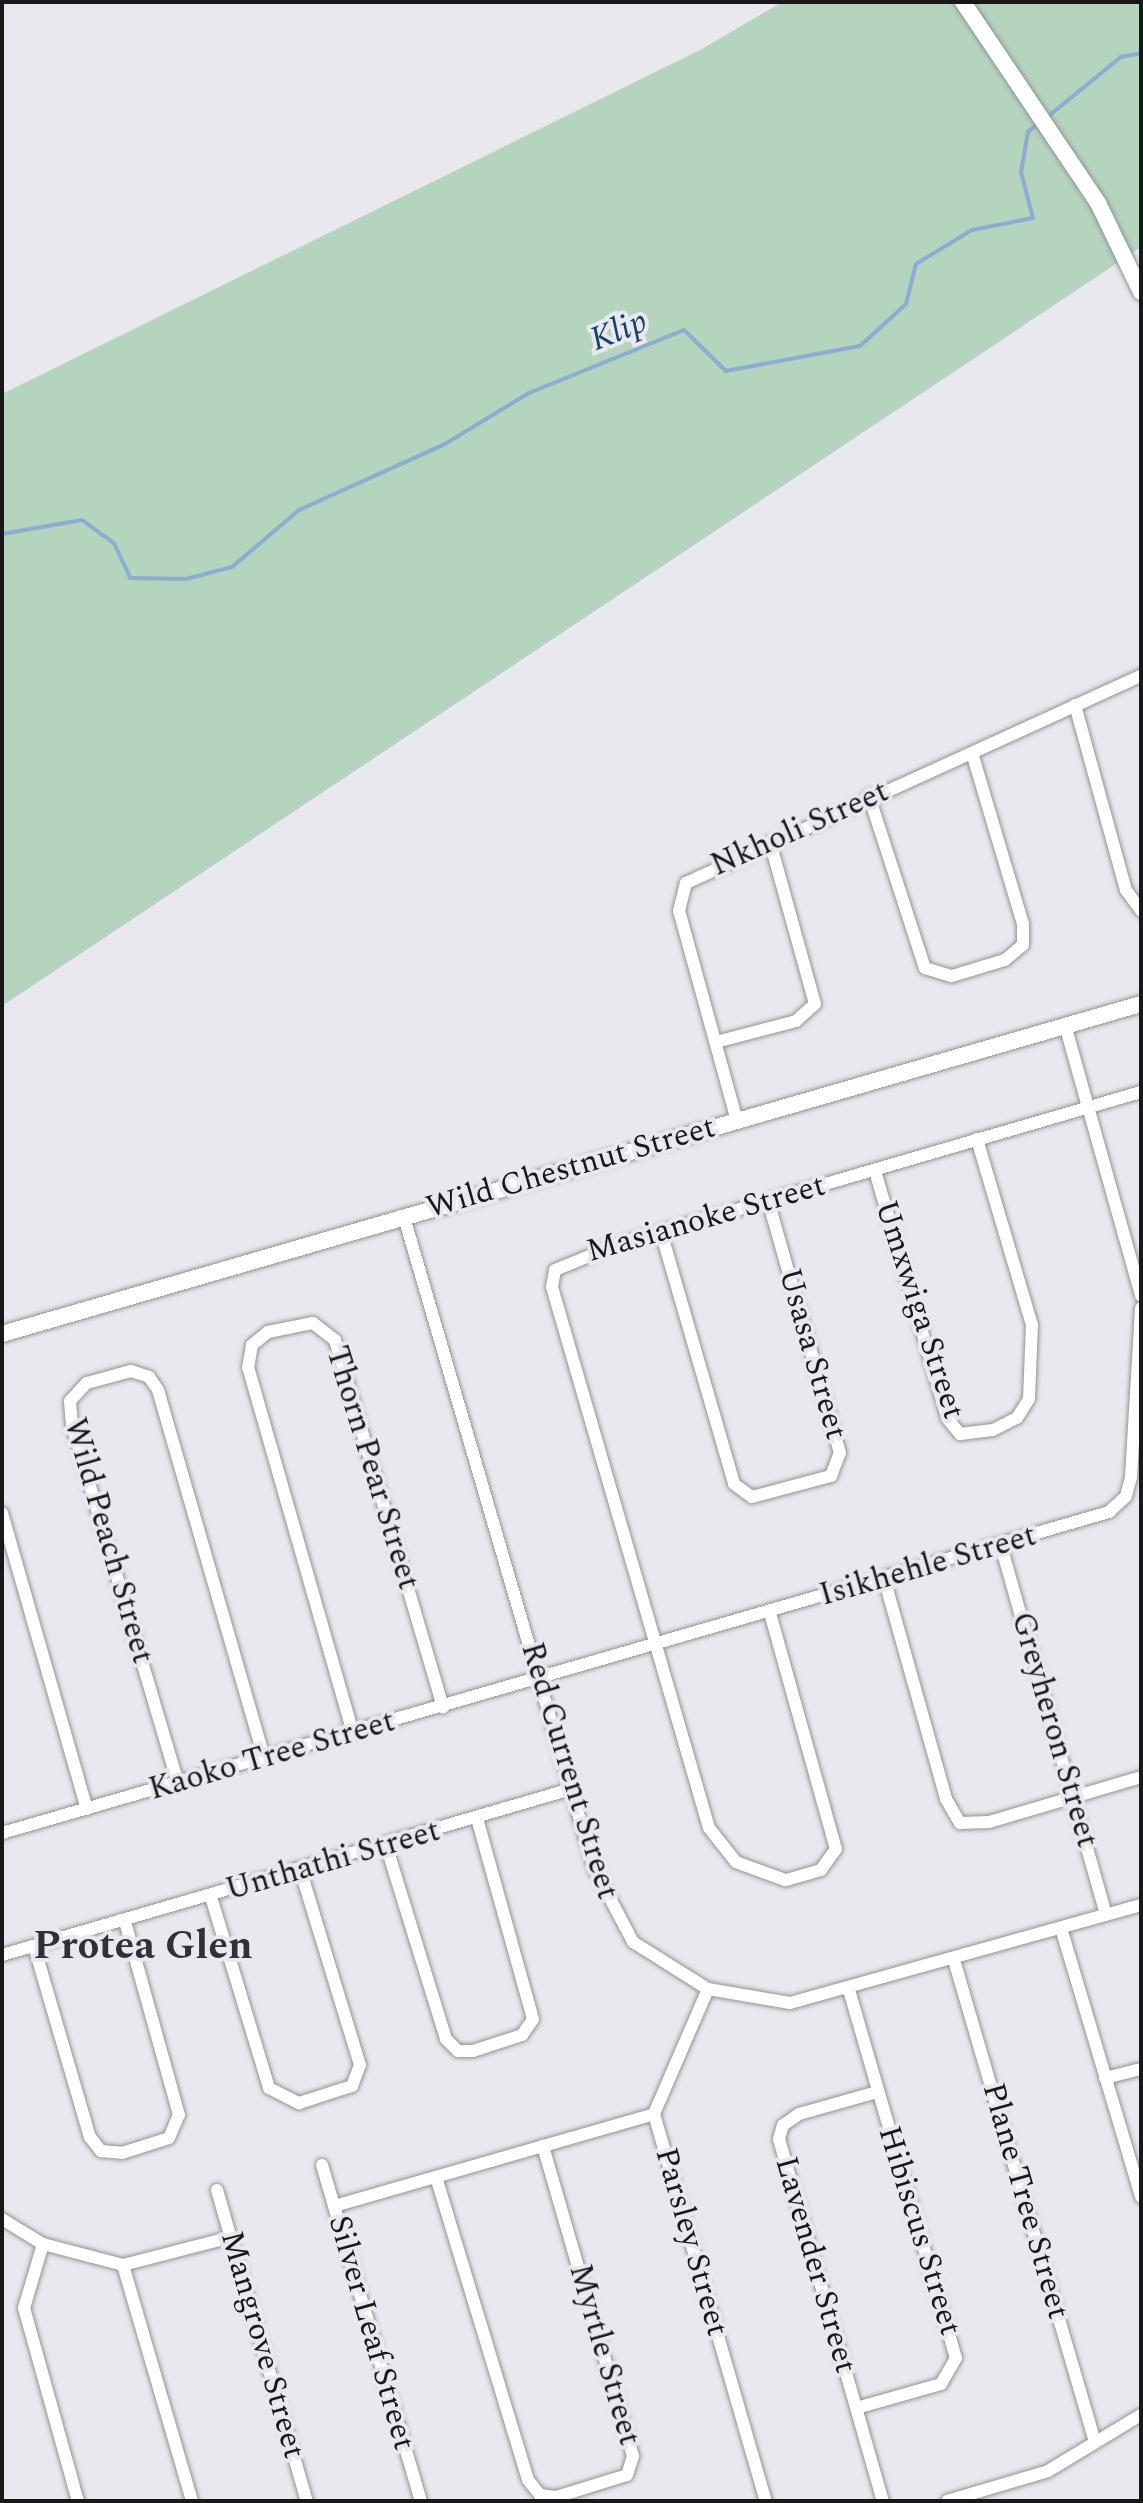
<!DOCTYPE html>
<style>
body{margin:0}
#map{position:relative;width:1143px;height:2503px;overflow:hidden;background:#e8e8ee;font-family:Spectral,serif}
div>[style]{position:absolute}
.green>*{inset:0;background:#b4d4be}
.stream>*{height:4px;margin:-2px;padding:0 2px;transform-origin:2px;border-radius:2px;background:#8cacd1}
.roads{filter:drop-shadow(0 0 2px #929298) drop-shadow(0 0 2px #929298)}
.street>*{height:12px;margin:-6px;padding:0 6px;transform-origin:6px;border-radius:6px;background:#fff}
.secondary>*{height:16px;margin:-8px;padding:0 8px;transform-origin:8px;border-radius:8px;background:#fff}
span{translate:-50% -50%;white-space:nowrap;text-align:center;line-height:1.15;-webkit-text-stroke:8px #e8e8ee;paint-order:stroke}
.street-label{font-size:32px;color:#18181a}
.water-label{font-size:34px;color:#154271;font-style:italic}
.district-label{font-size:40px;color:#303135;font-weight:700}
.frame{position:absolute;inset:0;border:4px solid #18181a;pointer-events:none}
</style>
<div id="map">
<div class="green">
<i style="clip-path:polygon(782px 2px,1141px 2px,1141px 247px,2px 1006px,2px 394px,702px 49px)"></i>
</div>
<div class="stream">
<i style="left:1045px;top:119px;width:98px;rotate:-39.2deg"></i>
<i style="left:1121px;top:57px;width:20px;rotate:-11deg"></i>
<i style="left:2px;top:534px;width:81px;rotate:-9.9deg"></i>
<i style="left:82px;top:520px;width:39px;rotate:36deg"></i>
<i style="left:114px;top:543px;width:38px;rotate:65deg"></i>
<i style="left:130px;top:578px;width:56px;rotate:1deg"></i>
<i style="left:186px;top:579px;width:48px;rotate:-14.6deg"></i>
<i style="left:232px;top:567px;width:88px;rotate:-40.4deg"></i>
<i style="left:299px;top:510px;width:160px;rotate:-24.3deg"></i>
<i style="left:445px;top:444px;width:98px;rotate:-31.3deg"></i>
<i style="left:529px;top:393px;width:167px;rotate:-22.1deg"></i>
<i style="left:684px;top:330px;width:59px;rotate:44.3deg"></i>
<i style="left:726px;top:371px;width:136px;rotate:-10.6deg"></i>
<i style="left:860px;top:346px;width:62px;rotate:-42.4deg"></i>
<i style="left:906px;top:304px;width:41px;rotate:-76deg"></i>
<i style="left:916px;top:264px;width:66px;rotate:-31.3deg"></i>
<i style="left:972px;top:230px;width:62px;rotate:-11.1deg"></i>
<i style="left:1033px;top:218px;width:48px;rotate:-104.6deg"></i>
<i style="left:1021px;top:172px;width:41px;rotate:-80.1deg"></i>
<i style="left:1028px;top:132px;width:13px;rotate:-39deg"></i>
</div>
<div class="roads">
<div class="street">
<i style="left:1075px;top:705px;width:192px;rotate:74.6deg"></i>
<i style="left:1126px;top:890px;width:26px;rotate:54deg"></i>
<i style="left:869px;top:796px;width:181px;rotate:72deg"></i>
<i style="left:925px;top:968px;width:28px;rotate:17deg"></i>
<i style="left:952px;top:976px;width:55px;rotate:-16.8deg"></i>
<i style="left:1005px;top:960px;width:23px;rotate:-40deg"></i>
<i style="left:1023px;top:945px;width:21px;rotate:-90deg"></i>
<i style="left:1023px;top:924px;width:178px;rotate:-106.6deg"></i>
<i style="left:1065px;top:1025px;width:281px;rotate:74.3deg"></i>
<i style="left:716px;top:1042px;width:83px;rotate:-14.7deg"></i>
<i style="left:796px;top:1021px;width:25px;rotate:-42deg"></i>
<i style="left:815px;top:1004px;width:168px;rotate:-105.5deg"></i>
<i style="left:737px;top:1121px;width:218px;rotate:-105.4deg"></i>
<i style="left:679px;top:911px;width:29px;rotate:-76deg"></i>
<i style="left:686px;top:883px;width:500px;rotate:-24.5deg"></i>
<i style="left:875px;top:1171px;width:257px;rotate:73.7deg"></i>
<i style="left:947px;top:1418px;width:21px;rotate:51deg"></i>
<i style="left:960px;top:1434px;width:33px;rotate:-7deg"></i>
<i style="left:993px;top:1430px;width:27px;rotate:-27deg"></i>
<i style="left:1017px;top:1418px;width:22px;rotate:-58deg"></i>
<i style="left:1029px;top:1399px;width:74px;rotate:-87.7deg"></i>
<i style="left:1032px;top:1325px;width:194px;rotate:-106.5deg"></i>
<i style="left:404px;top:1217px;width:678px;rotate:73.73deg"></i>
<i style="left:594px;top:1868px;width:84px;rotate:62.2deg"></i>
<i style="left:633px;top:1942px;width:89px;rotate:32.1deg"></i>
<i style="left:708px;top:1989px;width:83px;rotate:9.7deg"></i>
<i style="left:790px;top:2003px;width:364px;rotate:-15.6deg"></i>
<i style="left:661px;top:1232px;width:262px;rotate:73.8deg"></i>
<i style="left:734px;top:1484px;width:22px;rotate:36deg"></i>
<i style="left:752px;top:1497px;width:82px;rotate:-14.9deg"></i>
<i style="left:831px;top:1476px;width:25px;rotate:-69deg"></i>
<i style="left:840px;top:1453px;width:262px;rotate:-105.9deg"></i>
<i style="left:2px;top:1513px;width:308px;rotate:74deg"></i>
<i style="left:1001px;top:1546px;width:383px;rotate:74.1deg"></i>
<i style="left:884px;top:1578px;width:230px;rotate:74.3deg"></i>
<i style="left:946px;top:1799px;width:28px;rotate:60deg"></i>
<i style="left:960px;top:1823px;width:29px;rotate:-2deg"></i>
<i style="left:989px;top:1822px;width:159px;rotate:-16.5deg"></i>
<i style="left:770px;top:1613px;width:245px;rotate:74.4deg"></i>
<i style="left:836px;top:1849px;width:26px;rotate:126deg"></i>
<i style="left:821px;top:1870px;width:37px;rotate:164deg"></i>
<i style="left:785px;top:1880px;width:52px;rotate:-159.8deg"></i>
<i style="left:736px;top:1862px;width:43px;rotate:-128.5deg"></i>
<i style="left:709px;top:1828px;width:563px;rotate:-106.18deg"></i>
<i style="left:552px;top:1287px;width:17px;rotate:-80deg"></i>
<i style="left:555px;top:1270px;width:66px;rotate:-22.3deg"></i>
<i style="left:616px;top:1245px;width:547px;rotate:-16.25deg"></i>
<i style="left:353px;top:1733px;width:380px;rotate:-106deg"></i>
<i style="left:248px;top:1368px;width:23px;rotate:-80deg"></i>
<i style="left:252px;top:1345px;width:21px;rotate:-39deg"></i>
<i style="left:268px;top:1332px;width:46px;rotate:-11.3deg"></i>
<i style="left:313px;top:1323px;width:28px;rotate:38deg"></i>
<i style="left:335px;top:1340px;width:383px;rotate:73.6deg"></i>
<i style="left:178px;top:1783px;width:373px;rotate:-106.5deg"></i>
<i style="left:72px;top:1425px;width:24px;rotate:-95deg"></i>
<i style="left:70px;top:1401px;width:25px;rotate:-47deg"></i>
<i style="left:87px;top:1383px;width:46px;rotate:-15.3deg"></i>
<i style="left:131px;top:1371px;width:19px;rotate:18deg"></i>
<i style="left:149px;top:1377px;width:16px;rotate:55deg"></i>
<i style="left:158px;top:1390px;width:383px;rotate:73.9deg"></i>
<i style="left:2px;top:1833px;width:1153px;rotate:-16.17deg"></i>
<i style="left:1109px;top:1512px;width:23px;rotate:-43deg"></i>
<i style="left:1126px;top:1496px;width:20px;rotate:-75deg"></i>
<i style="left:1131px;top:1477px;width:169px;rotate:-86.6deg"></i>
<i style="left:386px;top:1845px;width:203px;rotate:72.8deg"></i>
<i style="left:446px;top:2039px;width:17px;rotate:45deg"></i>
<i style="left:458px;top:2051px;width:15px"></i>
<i style="left:473px;top:2051px;width:52px;rotate:-18.1deg"></i>
<i style="left:522px;top:2035px;width:19px;rotate:-55deg"></i>
<i style="left:533px;top:2019px;width:208px;rotate:-105.6deg"></i>
<i style="left:211px;top:1897px;width:200px;rotate:73.1deg"></i>
<i style="left:269px;top:2088px;width:34px;rotate:27deg"></i>
<i style="left:299px;top:2103px;width:56px;rotate:-17.8deg"></i>
<i style="left:352px;top:2086px;width:22px;rotate:-69deg"></i>
<i style="left:360px;top:2065px;width:205px;rotate:-107deg"></i>
<i style="left:1061px;top:1928px;width:281px;rotate:73.4deg"></i>
<i style="left:34px;top:1946px;width:199px;rotate:73.7deg"></i>
<i style="left:90px;top:2137px;width:18px;rotate:52deg"></i>
<i style="left:101px;top:2151px;width:21px;rotate:5deg"></i>
<i style="left:122px;top:2153px;width:49px;rotate:-17.7deg"></i>
<i style="left:169px;top:2138px;width:25px;rotate:-67deg"></i>
<i style="left:179px;top:2115px;width:200px;rotate:-105.6deg"></i>
<i style="left:2px;top:1955px;width:593px;rotate:-16.26deg"></i>
<i style="left:954px;top:1960px;width:502px;rotate:73.69deg"></i>
<i style="left:708px;top:1989px;width:136px;rotate:113.4deg"></i>
<i style="left:654px;top:2114px;width:403px;rotate:73.9deg"></i>
<i style="left:849px;top:1990px;width:383px;rotate:73.8deg"></i>
<i style="left:956px;top:2358px;width:30px;rotate:120deg"></i>
<i style="left:941px;top:2384px;width:87px;rotate:164.1deg"></i>
<i style="left:1105px;top:2078px;width:37px;rotate:-14deg"></i>
<i style="left:877px;top:2092px;width:81px;rotate:164.2deg"></i>
<i style="left:799px;top:2114px;width:19px;rotate:145deg"></i>
<i style="left:783px;top:2125px;width:15px;rotate:106deg"></i>
<i style="left:779px;top:2139px;width:377px;rotate:74deg"></i>
<i style="left:322px;top:2165px;width:350px;rotate:73.6deg"></i>
<i style="left:436px;top:2177px;width:317px;rotate:73.1deg"></i>
<i style="left:528px;top:2480px;width:19px;rotate:51deg"></i>
<i style="left:540px;top:2495px;width:16px;rotate:7deg"></i>
<i style="left:556px;top:2497px;width:74px;rotate:-17.2deg"></i>
<i style="left:627px;top:2475px;width:20px;rotate:-72deg"></i>
<i style="left:633px;top:2456px;width:323px;rotate:-106.2deg"></i>
<i style="left:217px;top:2190px;width:324px;rotate:73.9deg"></i>
<i style="left:334px;top:2206px;width:333px;rotate:-16deg"></i>
<i style="left:2px;top:2219px;width:48px;rotate:31.4deg"></i>
<i style="left:43px;top:2244px;width:83px;rotate:14.7deg"></i>
<i style="left:123px;top:2265px;width:112px;rotate:-14.5deg"></i>
<i style="left:43px;top:2244px;width:67px;rotate:106.5deg"></i>
<i style="left:24px;top:2308px;width:200px;rotate:74.4deg"></i>
<i style="left:123px;top:2265px;width:246px;rotate:73.7deg"></i>
<i style="left:947px;top:2501px;width:105px;rotate:-16.5deg"></i>
<i style="left:1048px;top:2471px;width:109px;rotate:-31.1deg"></i>
</div>
<div class="secondary">
<i style="left:963px;top:2px;width:242px;rotate:56.1deg"></i>
<i style="left:1098px;top:203px;width:99px;rotate:64.2deg"></i>
<i style="left:2px;top:1334px;width:1186px;rotate:-16.16deg"></i>
</div>
</div>
<div class="street-label">
<span style="left:800px;top:829px;rotate:-24deg">Nkholi Street</span>
<span style="left:571px;top:1168px;rotate:-16deg">Wild Chestnut Street</span>
<span style="left:706px;top:1219px;rotate:-16deg">Masianoke Street</span>
<span style="left:919px;top:1310px;rotate:72deg">Umxwiga Street</span>
<span style="left:812px;top:1354px;rotate:74deg">Usasa Street</span>
<span style="left:372px;top:1468px;rotate:73deg">Thorn Pear Street</span>
<span style="left:108px;top:1541px;rotate:74deg">Wild Peach Street</span>
<span style="left:928px;top:1566px;rotate:-16deg">Isikhehle Street</span>
<span style="left:1054px;top:1730px;rotate:74deg">Greyheron Street</span>
<span style="left:272px;top:1756px;rotate:-16deg">Kaoko Tree Street</span>
<span style="left:569px;top:1771px;rotate:73deg">Red Current Street</span>
<span style="left:333px;top:1861px;rotate:-16deg">Unthathi Street</span>
<span style="left:1025px;top:2201px;rotate:74deg">Plane Tree Street</span>
<span style="left:919px;top:2231px;rotate:73deg">Hibiscus Street</span>
<span style="left:691px;top:2242px;rotate:74deg">Parsley Street</span>
<span style="left:815px;top:2265px;rotate:74deg">Lavender Street</span>
<span style="left:371px;top:2333px;rotate:74deg">Silver Leaf Street</span>
<span style="left:262px;top:2345px;rotate:74deg">Mangrove Street</span>
<span style="left:604px;top:2355px;rotate:74deg">Myrtle Street</span>
</div>
<div class="water-label">
<span style="left:619px;top:331px;rotate:-22deg">Klip</span>
</div>
<div class="district-label">
<span style="left:143px;top:1947px">Protea Glen</span>
</div>
<div class="frame"></div>
</div>
